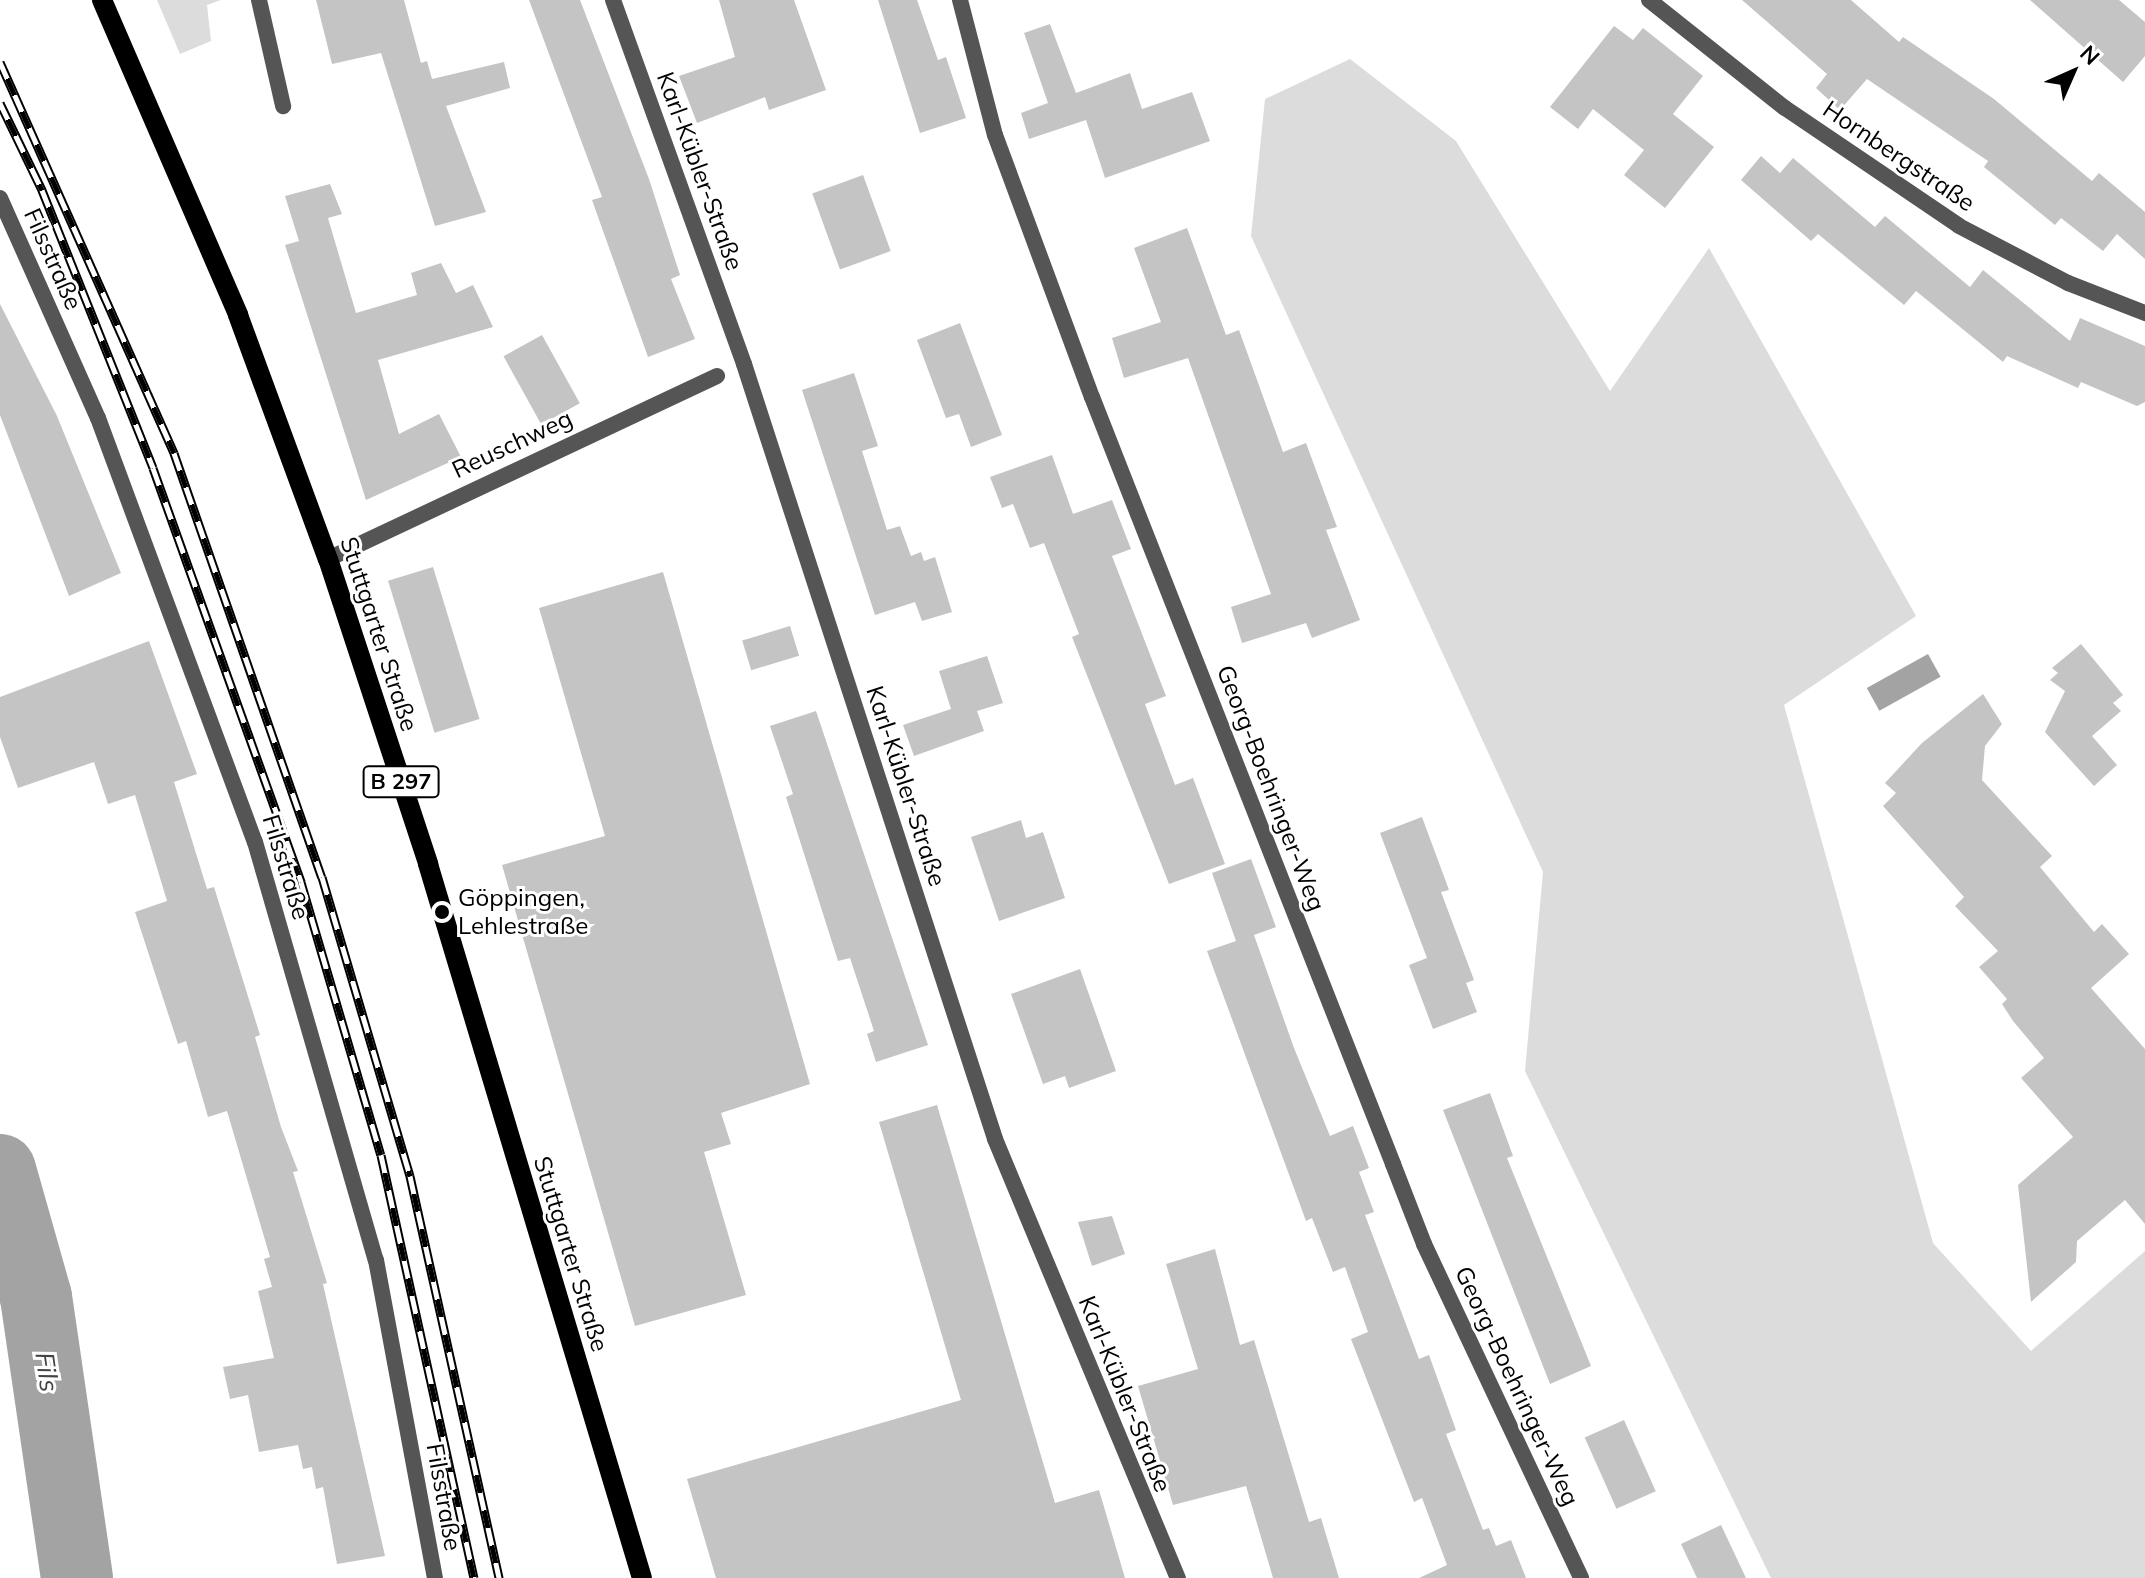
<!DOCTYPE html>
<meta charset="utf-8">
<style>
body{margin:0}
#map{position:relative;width:2145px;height:1578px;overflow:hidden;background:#fff;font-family:Mulish,sans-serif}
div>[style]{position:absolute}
.green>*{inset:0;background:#dcdcdc}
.water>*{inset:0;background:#a3a3a3;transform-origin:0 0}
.river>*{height:72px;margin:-36px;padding:0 36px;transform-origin:36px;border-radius:36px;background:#a3a3a3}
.building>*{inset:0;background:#c4c4c4;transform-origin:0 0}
.lane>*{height:16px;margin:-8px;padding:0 8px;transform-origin:8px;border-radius:8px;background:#555}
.street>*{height:16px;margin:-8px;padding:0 8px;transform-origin:8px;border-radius:8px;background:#555}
.primary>*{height:20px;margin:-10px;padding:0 10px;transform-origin:10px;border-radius:10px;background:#000}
.rail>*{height:9px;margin-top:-4.5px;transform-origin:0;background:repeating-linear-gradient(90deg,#fff 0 18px,#000 0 36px);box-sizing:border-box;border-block:2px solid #000}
.dots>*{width:22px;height:22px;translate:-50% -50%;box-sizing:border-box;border:4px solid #fff;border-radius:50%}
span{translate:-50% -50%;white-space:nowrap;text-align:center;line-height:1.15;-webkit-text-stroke:6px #fff;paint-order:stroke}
.shield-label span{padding:2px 6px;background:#fff;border:2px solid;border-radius:6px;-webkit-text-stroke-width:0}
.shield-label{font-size:22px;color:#000;font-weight:700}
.street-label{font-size:24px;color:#000}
.poi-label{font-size:24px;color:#000}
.left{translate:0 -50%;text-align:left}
.water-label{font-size:26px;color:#444;font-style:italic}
.north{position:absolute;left:2033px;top:32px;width:80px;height:80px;-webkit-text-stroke:6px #fff;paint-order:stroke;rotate:45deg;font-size:22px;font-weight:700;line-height:32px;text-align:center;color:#000}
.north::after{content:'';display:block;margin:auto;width:28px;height:36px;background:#000;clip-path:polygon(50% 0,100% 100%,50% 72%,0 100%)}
</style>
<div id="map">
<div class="green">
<i style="clip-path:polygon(157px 0,221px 0,207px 5px,211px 41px,180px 54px)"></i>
<i style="clip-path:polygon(1350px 59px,1456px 141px,1610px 391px,1709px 248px,1916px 616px,1784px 705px,1933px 1243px,2031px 1351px,2145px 1251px,2145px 1578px,1771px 1578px,1525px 1071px,1543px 872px,1251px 236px,1265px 99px)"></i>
</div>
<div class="water">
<i style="left:1928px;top:654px;width:26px;height:70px;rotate:61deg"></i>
</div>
<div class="river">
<i style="left:0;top:1170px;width:132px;rotate:74.2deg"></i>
<i style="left:36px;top:1297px;width:284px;rotate:81.7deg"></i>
</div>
<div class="building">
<i style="clip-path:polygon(316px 0,404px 0,421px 63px,427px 61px,432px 79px,504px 62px,510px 88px,446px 106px,486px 212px,435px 226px,381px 53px,332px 64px)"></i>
<i style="clip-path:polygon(529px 0,580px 0,649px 179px,680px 275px,671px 279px,695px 339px,648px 357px,592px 200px,602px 197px)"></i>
<i style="clip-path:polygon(719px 0,794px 0,826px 90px,769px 110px,765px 97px,697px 123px,679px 76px,735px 57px)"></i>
<i style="clip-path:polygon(878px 0,917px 0,938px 60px,946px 57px,966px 118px,920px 133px)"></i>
<i style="clip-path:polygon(1742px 0,1851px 0,1899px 42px,1903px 37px,1994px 99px,2092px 181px,2099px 173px,2145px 212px,2145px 259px,2117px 234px,2103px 251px,2061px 218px,2055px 225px,1984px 167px,1988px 161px,1867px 79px,1840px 110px,1816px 88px,1827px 74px)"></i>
<i style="clip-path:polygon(2030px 0,2119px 0,2145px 22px,2145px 56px,2123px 82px)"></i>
<i style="clip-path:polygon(1050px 24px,1076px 93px,1130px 73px,1142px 109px,1192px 92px,1210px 141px,1105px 178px,1086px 120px,1029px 139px,1021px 113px,1048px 103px,1024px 33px)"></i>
<i style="clip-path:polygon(1614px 26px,1633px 40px,1643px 28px,1703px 76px,1673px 114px,1714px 147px,1665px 208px,1624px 175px,1644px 150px,1593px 109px,1578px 129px,1550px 107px)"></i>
<i style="clip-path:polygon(1761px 156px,1780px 173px,1793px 158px,1875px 227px,1885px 216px,1970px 287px,1983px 270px,2070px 341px,2080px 318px,2145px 346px,2145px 402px,2137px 406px,2081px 382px,2078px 388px,2007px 356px,2003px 362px,1916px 291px,1904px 305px,1818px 234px,1811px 241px,1741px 180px)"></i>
<i style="left:863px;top:175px;width:81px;height:54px;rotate:70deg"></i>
<i style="clip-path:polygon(330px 184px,342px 214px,328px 218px,356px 313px,417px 295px,411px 273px,441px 263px,456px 293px,473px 285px,493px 327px,378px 360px,399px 434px,439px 414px,461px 457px,366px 500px,285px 245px,299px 241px,285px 196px)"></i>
<i style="clip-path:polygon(1187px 228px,1226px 335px,1239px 330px,1283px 452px,1306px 443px,1337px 527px,1326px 530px,1360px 620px,1312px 638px,1306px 623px,1242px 643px,1231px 607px,1271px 594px,1188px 358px,1124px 378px,1112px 338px,1161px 322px,1134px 248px)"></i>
<i style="clip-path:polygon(0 304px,57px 416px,121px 573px,69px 596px,0 415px)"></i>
<i style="clip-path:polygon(960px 323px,1002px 435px,971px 447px,959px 414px,946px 418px,917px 340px)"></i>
<i style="left:542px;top:335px;width:78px;height:44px;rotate:61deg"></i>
<i style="clip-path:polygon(854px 373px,878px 446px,862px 451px,887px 530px,900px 526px,911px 556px,921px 552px,924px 561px,935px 557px,952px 612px,922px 621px,915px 602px,875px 615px,802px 390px)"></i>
<i style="clip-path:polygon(1052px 455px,1073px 514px,1112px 500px,1131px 549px,1112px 556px,1166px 696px,1145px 704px,1175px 785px,1193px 778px,1225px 864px,1169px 884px,1072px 637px,1079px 634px,1044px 543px,1030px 548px,1013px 504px,1002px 508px,990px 477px)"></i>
<i style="left:433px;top:567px;width:159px;height:47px;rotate:73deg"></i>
<i style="clip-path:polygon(663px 572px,810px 1084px,721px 1113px,731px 1144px,704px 1152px,746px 1295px,635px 1326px,502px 865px,605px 836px,539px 608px)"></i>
<i style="left:790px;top:626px;width:31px;height:50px;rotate:73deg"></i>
<i style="clip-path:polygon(149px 641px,197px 774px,174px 782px,207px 889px,214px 887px,260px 1035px,255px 1037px,281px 1127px,298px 1171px,293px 1172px,327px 1283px,323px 1284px,385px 1556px,337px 1564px,323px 1487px,316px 1489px,312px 1467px,303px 1469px,298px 1445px,259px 1452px,248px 1395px,230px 1399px,223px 1367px,274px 1358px,258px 1291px,272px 1287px,264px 1259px,270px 1257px,227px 1111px,208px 1117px,186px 1041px,178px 1044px,135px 912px,167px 901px,135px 795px,108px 804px,94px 762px,18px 788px,0 737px,0 697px)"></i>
<i style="clip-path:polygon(2081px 644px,2123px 695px,2113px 703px,2121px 711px,2092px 736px,2117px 765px,2094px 786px,2045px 732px,2065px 691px,2050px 680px,2058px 673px,2052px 668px)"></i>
<i style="clip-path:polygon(987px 656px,1003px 703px,977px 711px,984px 731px,914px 756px,903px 725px,951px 709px,939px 671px)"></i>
<i style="clip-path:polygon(1983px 694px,2002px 724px,1985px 746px,1982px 780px,2052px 856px,2040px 867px,2094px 932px,2102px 924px,2129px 954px,2091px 988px,2145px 1049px,2145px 1224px,2125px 1200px,2077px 1241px,2076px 1262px,2031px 1302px,2018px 1185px,2073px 1137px,2021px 1078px,2044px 1058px,2013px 1021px,2002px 1004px,2007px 999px,1979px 967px,1998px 951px,1955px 906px,1964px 897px,1883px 806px,1896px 793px,1885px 783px,1922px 743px)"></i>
<i style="clip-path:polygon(816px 711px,928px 1045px,876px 1062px,867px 1034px,874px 1031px,850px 958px,838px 961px,786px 797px,793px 794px,770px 726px)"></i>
<i style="clip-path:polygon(1422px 817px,1449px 890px,1441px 892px,1474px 980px,1466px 983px,1477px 1012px,1433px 1029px,1409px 965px,1427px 958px,1380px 833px)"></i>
<i style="clip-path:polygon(1021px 820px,1026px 838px,1043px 832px,1065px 898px,999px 921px,971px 837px)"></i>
<i style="clip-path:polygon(1251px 859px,1276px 927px,1254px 935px,1294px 1048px,1330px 1136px,1353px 1126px,1369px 1168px,1359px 1172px,1374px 1212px,1365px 1215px,1419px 1359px,1429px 1355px,1456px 1430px,1446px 1434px,1483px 1530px,1489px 1528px,1496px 1546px,1511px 1540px,1526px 1578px,1419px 1578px,1447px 1565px,1422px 1498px,1414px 1502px,1351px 1339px,1368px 1332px,1345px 1267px,1333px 1272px,1312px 1218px,1306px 1221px,1207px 951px,1236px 941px,1212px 873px)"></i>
<i style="clip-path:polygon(1080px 969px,1116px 1071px,1069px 1088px,1065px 1076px,1043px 1084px,1011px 994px)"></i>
<i style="clip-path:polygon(1490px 1093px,1513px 1156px,1507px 1158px,1591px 1366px,1550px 1384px,1443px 1110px)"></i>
<i style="clip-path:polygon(937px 1105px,1055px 1503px,1099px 1490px,1125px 1578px,716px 1578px,687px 1479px,961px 1400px,879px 1122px)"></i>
<i style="clip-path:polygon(1112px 1216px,1125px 1254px,1092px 1266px,1078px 1222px)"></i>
<i style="clip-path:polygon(1215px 1249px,1240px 1345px,1254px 1340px,1309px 1522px,1321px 1518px,1339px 1578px,1273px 1578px,1246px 1486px,1173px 1505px,1138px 1386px,1198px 1369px,1166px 1264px)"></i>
<i style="left:1624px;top:1420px;width:78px;height:43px;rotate:66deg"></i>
<i style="clip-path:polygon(1721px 1525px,1746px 1578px,1697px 1578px,1681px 1544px)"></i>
</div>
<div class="lane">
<i style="left:328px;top:559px;width:430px;rotate:-25.2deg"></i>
</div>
<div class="street">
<i style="left:259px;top:0;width:109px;rotate:77.2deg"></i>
<i style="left:613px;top:0;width:387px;rotate:70.2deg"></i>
<i style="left:744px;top:364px;width:815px;rotate:72.05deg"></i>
<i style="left:995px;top:1139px;width:476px;rotate:67.4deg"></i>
<i style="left:960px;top:0;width:139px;rotate:75.5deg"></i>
<i style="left:995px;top:135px;width:279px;rotate:69.7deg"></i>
<i style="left:1092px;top:397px;width:824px;rotate:68.57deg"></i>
<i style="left:1393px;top:1164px;width:86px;rotate:68.8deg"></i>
<i style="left:1424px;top:1244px;width:369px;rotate:64.8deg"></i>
<i style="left:1649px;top:0;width:174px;rotate:38.5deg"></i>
<i style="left:1785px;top:108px;width:210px;rotate:34.1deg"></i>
<i style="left:1959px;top:226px;width:123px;rotate:27.6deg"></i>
<i style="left:2068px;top:283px;width:83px;rotate:21.3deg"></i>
<i style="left:0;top:198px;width:241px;rotate:66deg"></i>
<i style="left:98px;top:418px;width:452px;rotate:69.7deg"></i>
<i style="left:255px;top:842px;width:435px;rotate:73.9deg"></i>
<i style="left:376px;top:1260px;width:323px;rotate:79.5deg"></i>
</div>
<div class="primary">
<i style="left:102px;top:0;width:343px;rotate:66.6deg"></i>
<i style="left:238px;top:315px;width:260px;rotate:69.8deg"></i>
<i style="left:328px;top:559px;width:321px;rotate:71.8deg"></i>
<i style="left:428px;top:864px;width:745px;rotate:73.32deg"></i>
</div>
<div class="rail">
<i style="left:0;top:62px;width:428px;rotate:66deg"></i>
<i style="left:174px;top:453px;width:449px;rotate:70.8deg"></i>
<i style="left:322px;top:877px;width:312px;rotate:73.6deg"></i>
<i style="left:410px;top:1176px;width:412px;rotate:77.5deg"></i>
<i style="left:0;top:103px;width:97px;rotate:64.2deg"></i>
<i style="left:42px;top:190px;width:299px;rotate:68.2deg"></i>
<i style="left:153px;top:468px;width:440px;rotate:70.3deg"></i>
<i style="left:301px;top:882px;width:284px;rotate:73.7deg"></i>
<i style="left:381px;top:1155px;width:433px;rotate:77.6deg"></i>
</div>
<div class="dots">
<i style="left:442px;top:912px;background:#000"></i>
</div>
<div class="shield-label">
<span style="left:401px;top:782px">B 297</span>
</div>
<div class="street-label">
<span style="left:1899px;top:156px;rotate:34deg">Hornbergstraße</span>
<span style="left:700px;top:171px;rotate:70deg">Karl-Kübler-Straße</span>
<span style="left:53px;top:259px;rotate:66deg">Filsstraße</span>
<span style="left:512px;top:444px;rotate:-25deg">Reuschweg</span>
<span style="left:379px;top:634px;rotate:72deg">Stuttgarter Straße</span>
<span style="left:906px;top:786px;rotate:72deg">Karl-Kübler-Straße</span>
<span style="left:1271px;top:788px;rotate:69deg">Georg-Boehringer-Weg</span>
<span style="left:286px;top:867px;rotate:73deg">Filsstraße</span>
<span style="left:571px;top:1254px;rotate:73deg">Stuttgarter Straße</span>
<span style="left:1517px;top:1386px;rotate:65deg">Georg-Boehringer-Weg</span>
<span style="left:1125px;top:1394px;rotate:68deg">Karl-Kübler-Straße</span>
<span style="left:444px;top:1497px;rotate:80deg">Filsstraße</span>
</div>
<div class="poi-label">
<span class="left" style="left:458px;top:912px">Göppingen,<br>Lehlestraße</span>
</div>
<div class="water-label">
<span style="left:47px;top:1372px;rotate:82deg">Fils</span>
</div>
<div class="north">N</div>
</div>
